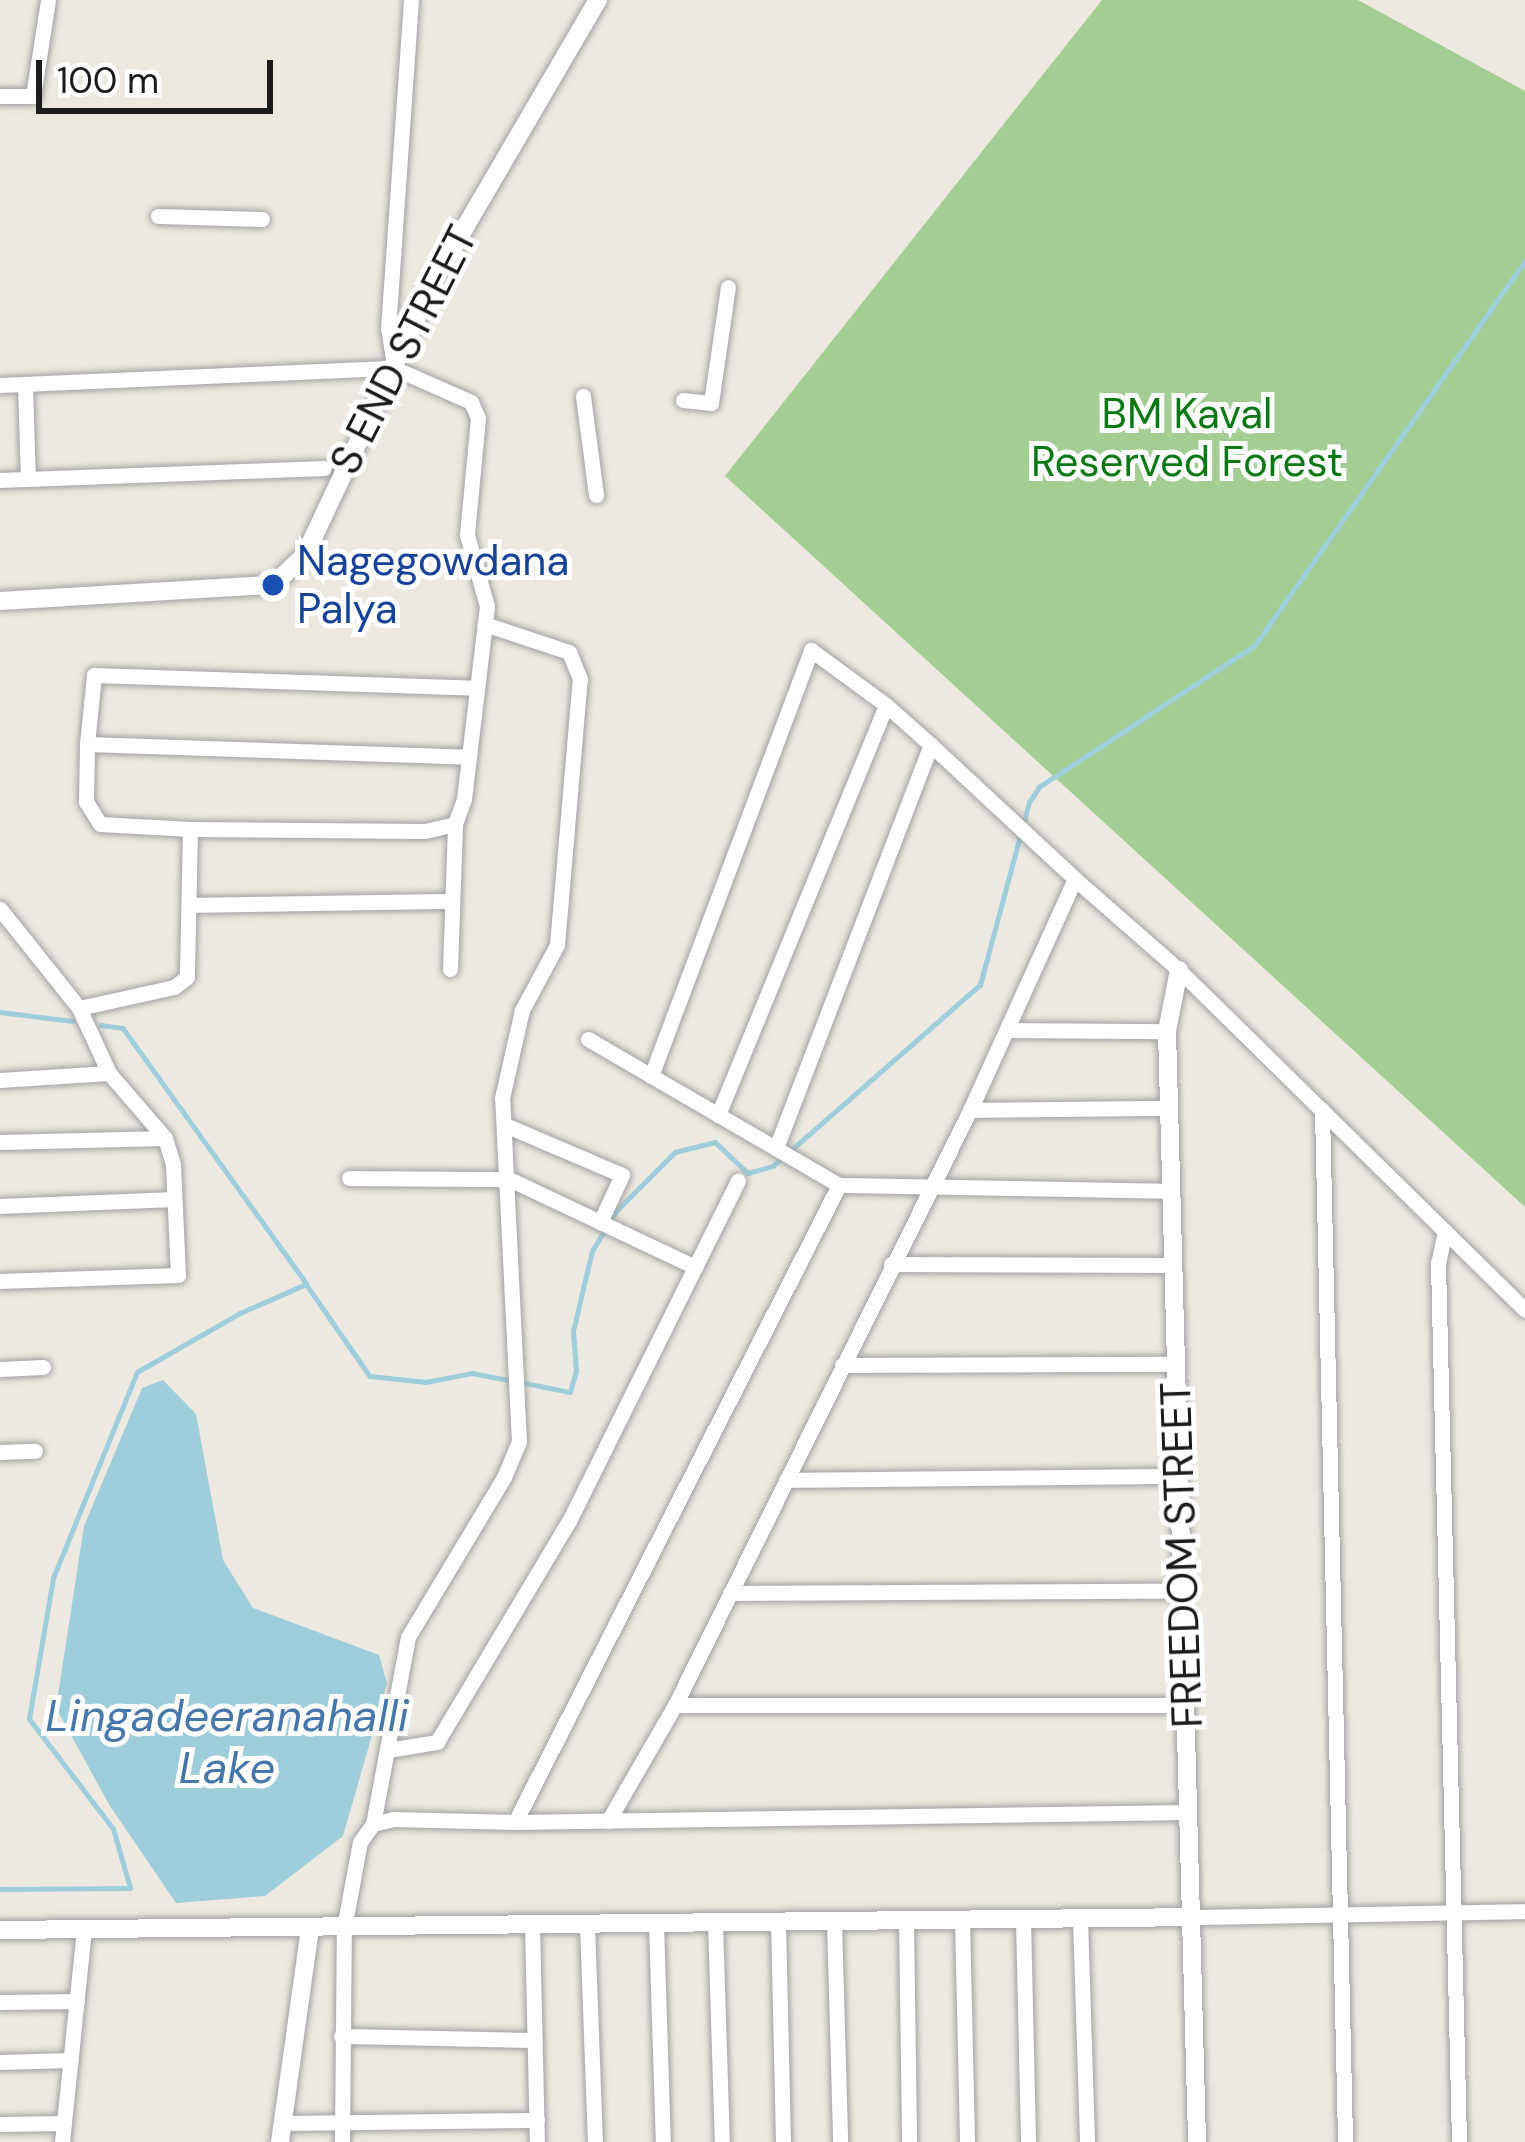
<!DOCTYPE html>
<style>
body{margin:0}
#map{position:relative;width:1525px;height:2142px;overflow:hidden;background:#ede9e0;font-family:"DM Sans",sans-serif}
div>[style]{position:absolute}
.forest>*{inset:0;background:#a3cd93}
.water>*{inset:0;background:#9ecddc}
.stream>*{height:4.5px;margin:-2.25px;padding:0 2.25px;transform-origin:2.25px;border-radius:2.25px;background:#9ecddc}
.roads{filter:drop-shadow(0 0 3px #a2a2a2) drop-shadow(0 0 3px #a2a2a2)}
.minor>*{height:15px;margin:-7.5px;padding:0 7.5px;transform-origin:7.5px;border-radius:7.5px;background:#fff}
.tertiary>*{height:18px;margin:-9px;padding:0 9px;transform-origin:9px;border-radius:9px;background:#fff}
.dots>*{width:33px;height:33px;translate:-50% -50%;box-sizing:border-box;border:6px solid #fff;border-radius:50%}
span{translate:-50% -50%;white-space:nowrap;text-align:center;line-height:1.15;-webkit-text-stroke:10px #fff;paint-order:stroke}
.street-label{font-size:42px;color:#1b1b1b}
.park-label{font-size:42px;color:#097914}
.transit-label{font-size:42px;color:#164399}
.left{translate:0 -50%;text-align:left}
.water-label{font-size:45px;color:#4677ab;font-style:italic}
.scale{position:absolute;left:36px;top:60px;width:237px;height:54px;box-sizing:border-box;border:6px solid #1b1b1b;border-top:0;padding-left:15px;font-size:36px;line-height:42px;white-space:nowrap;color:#1b1b1b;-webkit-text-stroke:9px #fff;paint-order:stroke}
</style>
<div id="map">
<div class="forest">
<i style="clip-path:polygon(1102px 0,1358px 0,1525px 91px,1525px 1207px,725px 476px)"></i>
</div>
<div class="water">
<i style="clip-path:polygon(163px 1380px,196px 1414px,223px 1560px,253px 1608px,379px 1655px,387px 1683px,343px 1836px,265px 1896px,176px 1903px,110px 1806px,56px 1708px,84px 1526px,142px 1388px)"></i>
</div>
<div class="stream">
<i style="left:0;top:1012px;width:73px;rotate:7.1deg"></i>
<i style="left:101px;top:1025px;width:22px;rotate:8deg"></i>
<i style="left:123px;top:1028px;width:314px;rotate:54.3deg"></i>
<i style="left:520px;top:1382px;width:51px;rotate:11.3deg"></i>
<i style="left:570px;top:1392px;width:22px;rotate:-74deg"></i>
<i style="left:576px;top:1371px;width:40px;rotate:-94.3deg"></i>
<i style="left:573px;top:1331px;width:82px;rotate:-76.6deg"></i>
<i style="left:592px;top:1251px;width:47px;rotate:-59deg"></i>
<i style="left:616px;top:1211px;width:83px;rotate:-45deg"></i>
<i style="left:675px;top:1152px;width:41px;rotate:-14deg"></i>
<i style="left:715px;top:1142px;width:45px;rotate:43.2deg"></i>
<i style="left:748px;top:1173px;width:26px;rotate:-16deg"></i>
<i style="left:773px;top:1166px;width:275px;rotate:-41.2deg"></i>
<i style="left:980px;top:985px;width:189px;rotate:-75deg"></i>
<i style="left:1029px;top:802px;width:18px;rotate:-56deg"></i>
<i style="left:1039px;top:787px;width:258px;rotate:-33.3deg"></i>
<i style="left:1255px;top:645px;width:469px;rotate:-54.9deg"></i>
<i style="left:0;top:1889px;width:130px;rotate:-0.4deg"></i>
<i style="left:130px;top:1888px;width:61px;rotate:-106.1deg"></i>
<i style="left:113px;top:1829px;width:138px;rotate:-127.4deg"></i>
<i style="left:29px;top:1719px;width:143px;rotate:-80.3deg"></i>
<i style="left:53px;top:1578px;width:222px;rotate:-67.8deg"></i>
<i style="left:137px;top:1372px;width:119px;rotate:-29.8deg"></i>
<i style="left:240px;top:1313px;width:72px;rotate:-23.7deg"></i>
<i style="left:306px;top:1284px;width:112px;rotate:55.2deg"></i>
<i style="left:370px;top:1376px;width:56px;rotate:6.1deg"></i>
<i style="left:426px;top:1382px;width:47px;rotate:-11.1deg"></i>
<i style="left:472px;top:1373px;width:38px;rotate:11deg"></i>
</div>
<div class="roads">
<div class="minor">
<i style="left:0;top:96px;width:33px"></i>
<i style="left:33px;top:96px;width:97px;rotate:-81.1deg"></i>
<i style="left:158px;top:216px;width:104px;rotate:1.7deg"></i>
<i style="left:394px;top:365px;width:36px;rotate:-99deg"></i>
<i style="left:388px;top:329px;width:330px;rotate:-86deg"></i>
<i style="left:0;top:385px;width:394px;rotate:-2.5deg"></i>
<i style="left:394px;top:368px;width:84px;rotate:23.8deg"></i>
<i style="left:471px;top:402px;width:17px;rotate:66deg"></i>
<i style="left:478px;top:418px;width:118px;rotate:95.4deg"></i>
<i style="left:467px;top:535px;width:74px;rotate:74.3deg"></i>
<i style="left:487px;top:606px;width:194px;rotate:96.8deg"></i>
<i style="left:464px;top:799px;width:27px;rotate:110deg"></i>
<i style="left:455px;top:824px;width:31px;rotate:167deg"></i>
<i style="left:425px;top:831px;width:235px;rotate:-179.5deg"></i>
<i style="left:190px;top:829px;width:148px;rotate:91.2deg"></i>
<i style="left:187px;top:977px;width:16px;rotate:142deg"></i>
<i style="left:174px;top:987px;width:97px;rotate:167.5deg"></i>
<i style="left:25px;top:385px;width:93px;rotate:88.2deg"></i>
<i style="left:583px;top:396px;width:100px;rotate:82.5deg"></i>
<i style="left:683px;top:400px;width:28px;rotate:6deg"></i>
<i style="left:711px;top:403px;width:117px;rotate:-81.7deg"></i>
<i style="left:0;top:480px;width:324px;rotate:-2.1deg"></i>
<i style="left:87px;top:744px;width:69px;rotate:-84.2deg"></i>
<i style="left:94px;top:675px;width:382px;rotate:1.9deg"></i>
<i style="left:190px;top:829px;width:90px;rotate:-176.8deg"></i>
<i style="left:100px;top:824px;width:26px;rotate:-122deg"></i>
<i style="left:86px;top:802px;width:58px;rotate:-89deg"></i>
<i style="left:87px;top:744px;width:382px;rotate:1.9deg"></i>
<i style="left:191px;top:905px;width:260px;rotate:-0.9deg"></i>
<i style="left:0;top:909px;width:127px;rotate:51.4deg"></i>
<i style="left:79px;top:1008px;width:72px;rotate:65.2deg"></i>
<i style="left:450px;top:969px;width:145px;rotate:-88deg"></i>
<i style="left:1007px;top:1030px;width:160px;rotate:0.4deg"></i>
<i style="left:588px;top:1039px;width:290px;rotate:30.2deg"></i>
<i style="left:651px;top:1076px;width:455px;rotate:-69.4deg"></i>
<i style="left:811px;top:650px;width:93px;rotate:36.3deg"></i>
<i style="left:0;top:1080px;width:109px;rotate:-3.7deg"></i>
<i style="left:109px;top:1073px;width:86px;rotate:49.3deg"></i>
<i style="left:165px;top:1138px;width:28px;rotate:73deg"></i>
<i style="left:173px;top:1165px;width:110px;rotate:87.4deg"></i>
<i style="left:178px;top:1275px;width:178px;rotate:178.1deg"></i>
<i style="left:970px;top:1110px;width:254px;rotate:-65.6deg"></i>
<i style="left:1075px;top:879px;width:138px;rotate:41.2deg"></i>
<i style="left:1179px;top:970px;width:485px;rotate:44.5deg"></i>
<i style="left:1322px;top:1110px;width:1032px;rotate:88.72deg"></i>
<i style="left:718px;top:1115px;width:443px;rotate:-67.7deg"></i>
<i style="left:886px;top:705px;width:60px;rotate:41.6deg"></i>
<i style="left:505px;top:1125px;width:127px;rotate:23.1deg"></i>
<i style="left:622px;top:1175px;width:52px;rotate:115.1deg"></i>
<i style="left:0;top:1142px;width:165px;rotate:-1.4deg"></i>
<i style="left:776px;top:1148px;width:432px;rotate:-69deg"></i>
<i style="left:931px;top:745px;width:197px;rotate:42.9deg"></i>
<i style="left:349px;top:1178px;width:160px;rotate:0.4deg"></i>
<i style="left:509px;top:1179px;width:206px;rotate:25.3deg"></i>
<i style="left:0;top:1206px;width:174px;rotate:-2.3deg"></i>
<i style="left:1445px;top:1231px;width:33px;rotate:102deg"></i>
<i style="left:1438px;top:1263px;width:879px;rotate:88.63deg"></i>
<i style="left:891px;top:1264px;width:282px;rotate:0.2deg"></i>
<i style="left:842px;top:1365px;width:334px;rotate:-0.2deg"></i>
<i style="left:0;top:1369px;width:43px;rotate:-2.7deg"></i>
<i style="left:0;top:1452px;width:35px;rotate:-2deg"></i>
<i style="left:786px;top:1480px;width:394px;rotate:-0.6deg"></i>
<i style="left:730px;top:1593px;width:453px;rotate:-0.3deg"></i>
<i style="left:675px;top:1705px;width:664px;rotate:-63.63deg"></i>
<i style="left:970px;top:1110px;width:199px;rotate:-0.6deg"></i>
<i style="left:388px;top:1750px;width:50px;rotate:-9.3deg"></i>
<i style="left:437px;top:1742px;width:257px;rotate:-59.2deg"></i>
<i style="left:569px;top:1521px;width:380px;rotate:-63.6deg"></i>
<i style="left:608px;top:1821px;width:134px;rotate:-60deg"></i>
<i style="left:675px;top:1705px;width:511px"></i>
<i style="left:515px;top:1822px;width:715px;rotate:-63.04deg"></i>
<i style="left:839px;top:1185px;width:332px;rotate:1deg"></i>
<i style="left:373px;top:1824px;width:190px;rotate:-79.4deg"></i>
<i style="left:408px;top:1637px;width:187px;rotate:-59deg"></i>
<i style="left:504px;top:1477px;width:38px;rotate:-67deg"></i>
<i style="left:519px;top:1442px;width:344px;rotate:-92.8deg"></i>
<i style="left:502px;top:1098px;width:90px;rotate:-77.2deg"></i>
<i style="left:522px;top:1010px;width:74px;rotate:-61.7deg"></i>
<i style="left:557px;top:945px;width:267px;rotate:-85.1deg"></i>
<i style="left:580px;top:679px;width:29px;rotate:-112deg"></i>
<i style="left:569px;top:652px;width:89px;rotate:-161.6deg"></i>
<i style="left:1192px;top:1917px;width:333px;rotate:-1deg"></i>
<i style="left:1080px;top:1918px;width:224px;rotate:88.2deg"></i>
<i style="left:962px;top:1919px;width:223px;rotate:88.7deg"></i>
<i style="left:1023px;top:1919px;width:223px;rotate:88.7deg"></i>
<i style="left:906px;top:1920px;width:222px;rotate:89.2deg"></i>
<i style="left:834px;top:1921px;width:221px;rotate:88.4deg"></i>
<i style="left:778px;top:1922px;width:220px;rotate:88.7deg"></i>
<i style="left:715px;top:1923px;width:219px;rotate:88.2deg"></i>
<i style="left:656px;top:1924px;width:218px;rotate:88.2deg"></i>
<i style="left:532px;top:1925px;width:217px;rotate:88.7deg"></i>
<i style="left:587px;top:1925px;width:217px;rotate:87.9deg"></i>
<i style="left:0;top:2002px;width:77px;rotate:-0.7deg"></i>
<i style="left:341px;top:2036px;width:194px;rotate:1.2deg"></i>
<i style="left:0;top:2062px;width:71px;rotate:-1.6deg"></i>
<i style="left:283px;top:2123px;width:254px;rotate:-0.7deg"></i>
<i style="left:0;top:2124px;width:64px;rotate:-0.9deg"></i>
<i style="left:62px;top:2142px;width:214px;rotate:-84.1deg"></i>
<i style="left:342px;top:2142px;width:214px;rotate:-89.5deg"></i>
<i style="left:344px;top:1928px;width:87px;rotate:-79.5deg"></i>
<i style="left:360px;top:1842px;width:22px;rotate:-54deg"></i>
<i style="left:373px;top:1824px;width:21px;rotate:-14deg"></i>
<i style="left:393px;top:1819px;width:122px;rotate:1.4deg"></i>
<i style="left:515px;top:1822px;width:674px;rotate:-0.85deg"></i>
</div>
<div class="tertiary">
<i style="left:0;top:601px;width:273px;rotate:-3.4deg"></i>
<i style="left:273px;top:585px;width:44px;rotate:-43.2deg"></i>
<i style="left:305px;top:555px;width:307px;rotate:-64.8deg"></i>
<i style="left:436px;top:277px;width:321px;rotate:-59.7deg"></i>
<i style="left:1179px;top:970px;width:62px;rotate:101.1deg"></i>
<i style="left:1167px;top:1031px;width:1111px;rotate:88.45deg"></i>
<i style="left:0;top:1930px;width:1192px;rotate:-0.62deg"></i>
<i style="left:280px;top:2142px;width:216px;rotate:-82deg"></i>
</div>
</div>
<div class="dots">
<i style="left:273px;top:585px;background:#1a4fb4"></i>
</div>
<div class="street-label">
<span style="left:404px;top:350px;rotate:-63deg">S END STREET</span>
<span style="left:1182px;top:1555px;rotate:-92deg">FREEDOM STREET</span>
</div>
<div class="park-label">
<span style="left:1187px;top:438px">BM Kaval<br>Reserved Forest</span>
</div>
<div class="transit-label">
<span class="left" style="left:297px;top:585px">Nagegowdana<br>Palya</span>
</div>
<div class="water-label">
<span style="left:227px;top:1742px">Lingadeeranahalli<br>Lake</span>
</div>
<div class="scale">100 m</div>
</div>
